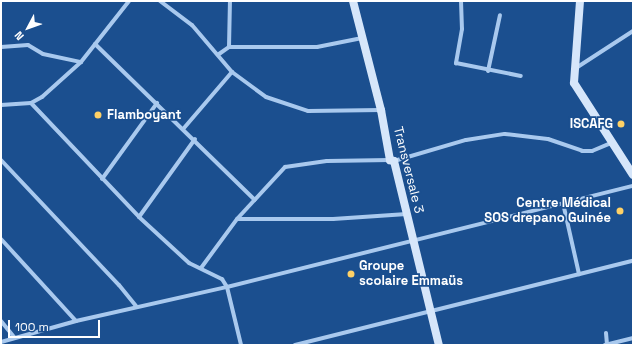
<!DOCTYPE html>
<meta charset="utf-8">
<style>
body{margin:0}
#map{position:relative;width:634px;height:346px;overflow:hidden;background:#1b4f8f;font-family:"Space Grotesk",sans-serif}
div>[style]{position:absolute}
.street>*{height:4px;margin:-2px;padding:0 2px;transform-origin:2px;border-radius:2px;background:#a9c9ee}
.secondary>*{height:8px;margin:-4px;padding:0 4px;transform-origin:4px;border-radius:4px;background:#d6e6fa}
.dots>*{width:11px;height:11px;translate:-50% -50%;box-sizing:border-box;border:2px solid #1b4f8f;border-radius:50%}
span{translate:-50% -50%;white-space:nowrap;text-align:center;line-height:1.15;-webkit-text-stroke:3.5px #1b4f8f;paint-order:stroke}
.poi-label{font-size:13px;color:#fff;font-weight:700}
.left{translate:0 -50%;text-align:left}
.right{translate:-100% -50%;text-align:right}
.street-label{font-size:13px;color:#fff}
.frame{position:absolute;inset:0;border:2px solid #fff;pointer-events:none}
.north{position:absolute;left:8px;top:8px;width:40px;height:40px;-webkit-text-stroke:3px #1b4f8f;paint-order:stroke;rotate:229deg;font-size:11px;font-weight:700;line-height:16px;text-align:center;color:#fff}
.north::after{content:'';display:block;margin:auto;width:14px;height:18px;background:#fff;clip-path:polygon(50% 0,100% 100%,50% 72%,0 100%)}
.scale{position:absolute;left:8px;top:320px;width:92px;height:18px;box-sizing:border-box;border:2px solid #fff;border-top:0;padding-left:5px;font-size:12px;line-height:14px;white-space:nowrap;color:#fff;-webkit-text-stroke:3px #1b4f8f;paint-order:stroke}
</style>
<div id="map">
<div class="street">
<i style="left:160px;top:1px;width:40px;rotate:37deg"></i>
<i style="left:192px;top:25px;width:62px;rotate:49.6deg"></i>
<i style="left:232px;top:72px;width:42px;rotate:36.3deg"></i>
<i style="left:266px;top:97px;width:44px;rotate:18.4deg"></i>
<i style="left:308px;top:111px;width:73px;rotate:-0.8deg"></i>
<i style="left:461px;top:1px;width:28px;rotate:88deg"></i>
<i style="left:462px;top:29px;width:35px;rotate:100deg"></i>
<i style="left:456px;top:63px;width:66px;rotate:11.3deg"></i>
<i style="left:95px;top:44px;width:223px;rotate:44.3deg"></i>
<i style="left:1px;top:47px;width:27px;rotate:-4deg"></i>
<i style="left:28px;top:45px;width:17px;rotate:31deg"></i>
<i style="left:43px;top:54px;width:39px;rotate:12deg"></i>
<i style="left:229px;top:47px;width:88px"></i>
<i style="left:317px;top:47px;width:46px;rotate:-11.3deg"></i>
<i style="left:219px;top:54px;width:12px;rotate:-35deg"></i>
<i style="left:229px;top:47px;width:46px;rotate:-88.8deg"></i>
<i style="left:576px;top:68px;width:68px;rotate:-33deg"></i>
<i style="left:488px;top:71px;width:57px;rotate:-77.9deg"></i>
<i style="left:31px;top:103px;width:157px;rotate:46.5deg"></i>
<i style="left:139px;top:217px;width:68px;rotate:42.6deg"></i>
<i style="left:189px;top:263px;width:37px;rotate:26deg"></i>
<i style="left:222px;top:279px;width:9px;rotate:58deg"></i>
<i style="left:227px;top:287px;width:60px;rotate:76.4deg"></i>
<i style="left:1px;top:105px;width:30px;rotate:-4deg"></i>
<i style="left:31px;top:103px;width:13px;rotate:-29deg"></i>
<i style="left:42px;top:97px;width:52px;rotate:-41.9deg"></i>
<i style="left:81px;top:62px;width:78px;rotate:-51.8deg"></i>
<i style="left:184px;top:128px;width:74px;rotate:-49.4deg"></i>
<i style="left:1px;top:160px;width:172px;rotate:46.7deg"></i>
<i style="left:119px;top:285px;width:28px;rotate:51deg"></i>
<i style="left:394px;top:161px;width:75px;rotate:-16.3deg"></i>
<i style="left:466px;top:140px;width:39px;rotate:-9deg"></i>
<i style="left:505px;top:134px;width:43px;rotate:6.6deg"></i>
<i style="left:548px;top:139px;width:36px;rotate:19deg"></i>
<i style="left:582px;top:151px;width:10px"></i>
<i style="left:592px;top:151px;width:21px;rotate:-23deg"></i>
<i style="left:102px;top:179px;width:94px;rotate:-54.1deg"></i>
<i style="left:563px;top:203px;width:73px;rotate:77.3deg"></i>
<i style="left:139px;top:217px;width:96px;rotate:-54.3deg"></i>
<i style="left:238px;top:219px;width:95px"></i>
<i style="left:333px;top:219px;width:74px;rotate:-3.9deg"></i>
<i style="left:1px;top:239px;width:111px;rotate:47.6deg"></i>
<i style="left:201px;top:268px;width:61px;rotate:-53.7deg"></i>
<i style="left:237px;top:219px;width:71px;rotate:-47.3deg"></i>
<i style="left:285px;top:167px;width:42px;rotate:-8.1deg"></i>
<i style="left:327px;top:161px;width:63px;rotate:-0.9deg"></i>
<i style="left:1px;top:321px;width:21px;rotate:51deg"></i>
<i style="left:606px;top:333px;width:11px;rotate:85deg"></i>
<i style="left:1px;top:342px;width:78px;rotate:-15.6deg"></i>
<i style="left:76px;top:321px;width:155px;rotate:-12.7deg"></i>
<i style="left:227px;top:287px;width:418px;rotate:-14deg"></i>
<i style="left:295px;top:345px;width:348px;rotate:-14deg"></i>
<i style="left:605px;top:345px;width:29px;rotate:-14deg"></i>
</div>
<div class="secondary">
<i style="left:353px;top:1px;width:113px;rotate:75.6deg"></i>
<i style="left:381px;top:110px;width:51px;rotate:79.8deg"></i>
<i style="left:390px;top:160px;width:4px;rotate:14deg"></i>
<i style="left:394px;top:161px;width:189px;rotate:76.3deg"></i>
<i style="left:580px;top:1px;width:82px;rotate:94.2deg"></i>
<i style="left:574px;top:83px;width:109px;rotate:57.3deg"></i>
</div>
<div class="dots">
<i style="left:98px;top:115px;background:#ffd166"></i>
<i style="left:621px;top:124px;background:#ffd166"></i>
<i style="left:620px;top:211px;background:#ffd166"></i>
<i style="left:351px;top:274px;background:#ffd166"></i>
</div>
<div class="poi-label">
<span class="left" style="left:107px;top:115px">Flamboyant</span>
<span class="right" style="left:613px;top:124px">ISCAFG</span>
<span class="right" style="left:611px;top:211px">Centre Médical<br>SOS drepano Guinée</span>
<span class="left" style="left:359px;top:274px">Groupe<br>scolaire Emmaüs</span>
</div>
<div class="street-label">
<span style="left:408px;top:170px;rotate:76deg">Transversale 3</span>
</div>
<div class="frame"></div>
<div class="north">N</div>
<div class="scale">100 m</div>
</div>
